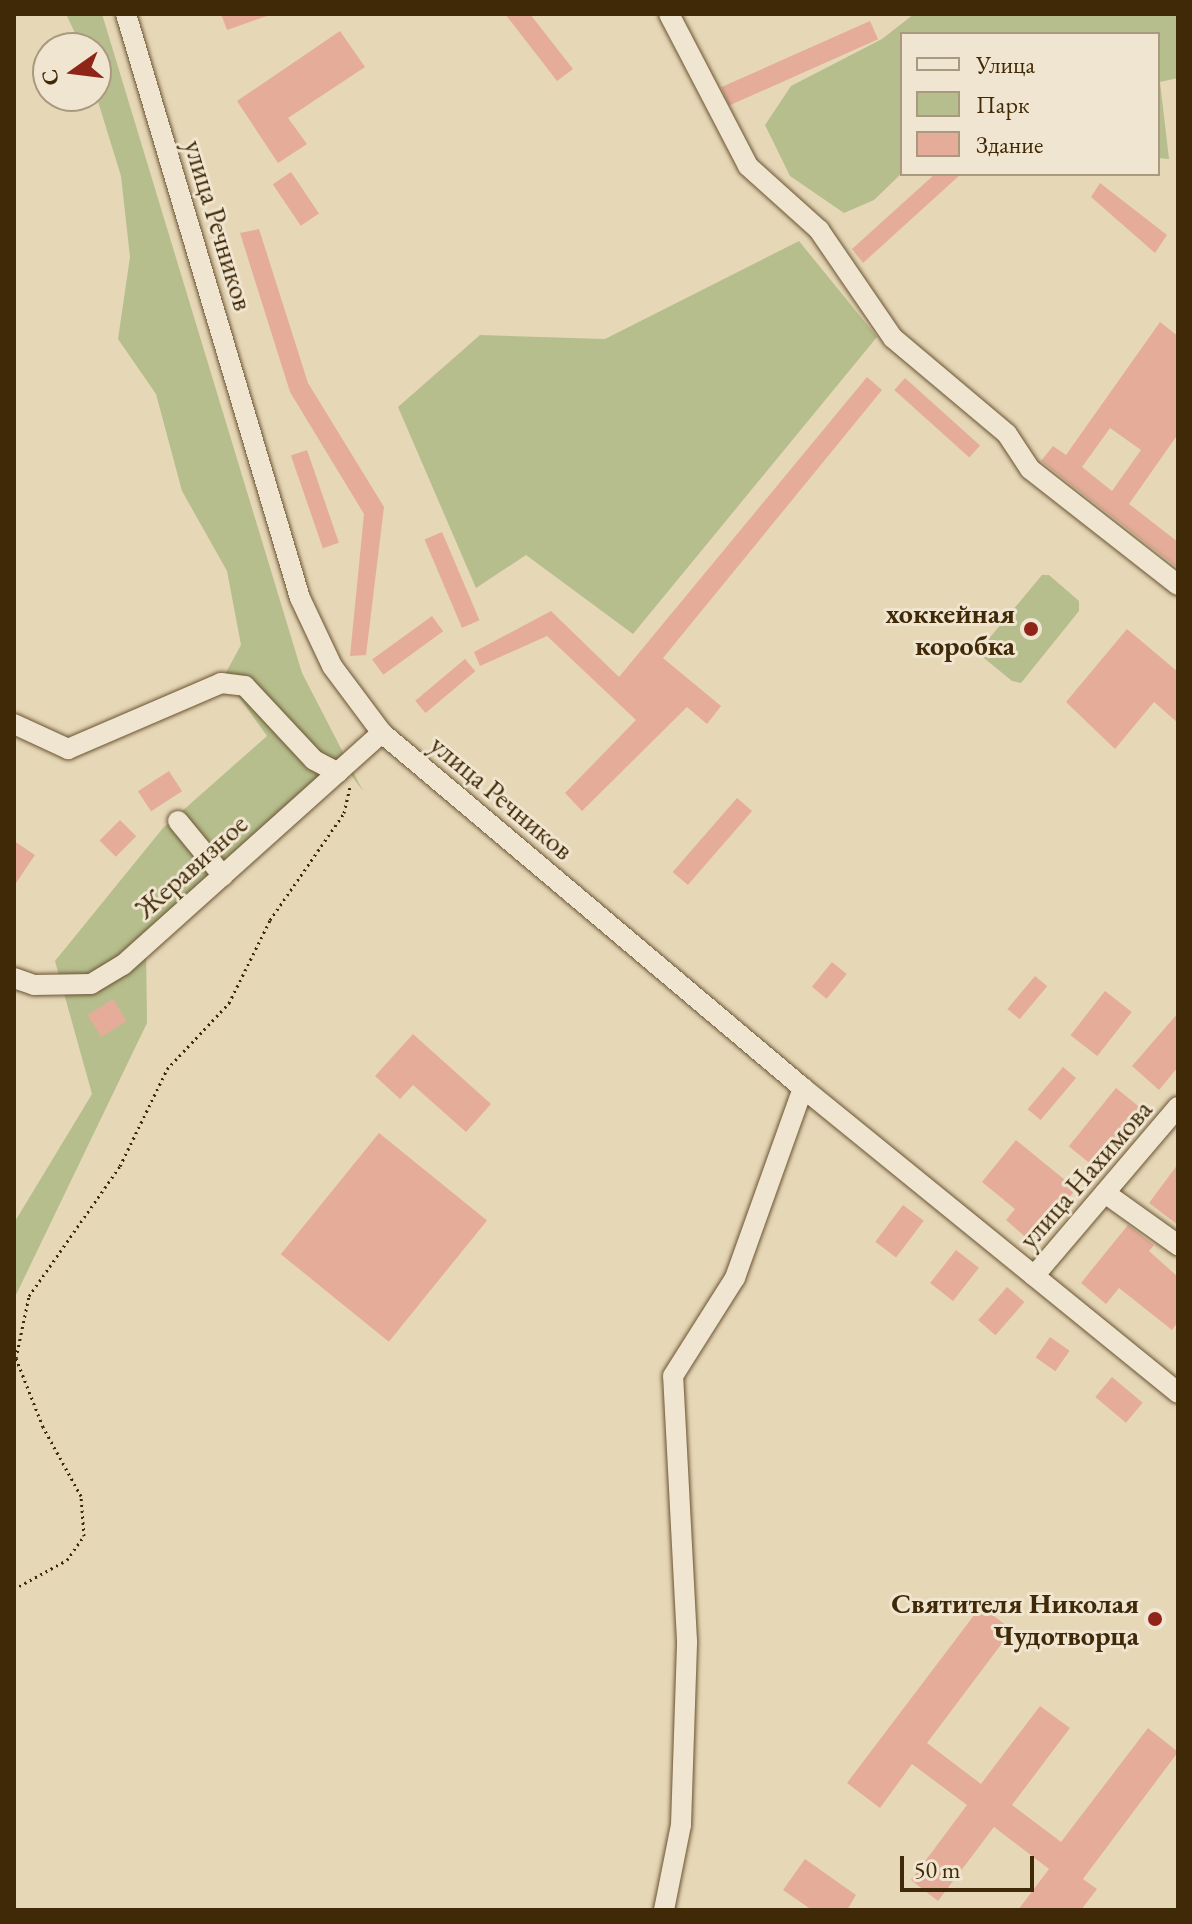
<!DOCTYPE html>
<meta charset="utf-8">
<style>
body{margin:0}
#map{position:relative;width:1192px;height:1924px;overflow:hidden;background:#e6d7b7;font-family:"EB Garamond",serif}
div>[style]{position:absolute}
.green>*{inset:0;background:#b6be8d}
.building>*{inset:0;background:#e5ad99;transform-origin:0 0}
.path>*{height:3px;margin-top:-1.5px;transform-origin:0;background:repeating-linear-gradient(90deg,#402906 0 2px,transparent 0 6px)}
.roads{filter:drop-shadow(0 0 2px #6a5432) drop-shadow(0 0 2px #6a5432)}
.minor>*{height:20px;margin:-10px;padding:0 10px;transform-origin:10px;border-radius:10px;background:#efe5d0}
.dots>*{width:22px;height:22px;translate:-50% -50%;box-sizing:border-box;border:4px solid #efe5d0;border-radius:50%}
span{translate:-50% -50%;white-space:nowrap;text-align:center;line-height:1.15;-webkit-text-stroke:6px #efe5d0;paint-order:stroke}
.street-label{font-size:28px;color:#402906}
.poi-label{font-size:28px;color:#402906;font-weight:700}
.right{translate:-100% -50%;text-align:right}
.frame{position:absolute;inset:0;border:16px solid #402906;pointer-events:none}
.legend{position:absolute;left:900px;top:32px;width:260px;height:144px;box-sizing:border-box;background:#efe5d0;border:2px solid #a99a7f;margin:0;padding:10px 14px;list-style:none;font-size:24px;color:#402906}
.legend li{display:flex;align-items:center;gap:16px;height:40px}
.legend b{width:40px;border:2px solid #a99a7f}
.north{position:absolute;left:32px;top:32px;width:80px;height:80px;box-sizing:border-box;background:#efe5d0;border:2px solid #a99a7f;border-radius:50%;rotate:256deg;font-size:22px;font-weight:700;line-height:32px;text-align:center;color:#402906}
.north::after{content:'';display:block;margin:auto;width:28px;height:36px;background:#8f2418;clip-path:polygon(50% 0,100% 100%,50% 72%,0 100%)}
.scale{position:absolute;left:900px;top:1856px;width:134px;height:36px;box-sizing:border-box;border:4px solid #402906;border-top:0;padding-left:10px;font-size:24px;line-height:28px;white-space:nowrap;color:#402906;-webkit-text-stroke:6px #efe5d0;paint-order:stroke}
</style>
<div id="map">
<div class="green">
<i style="clip-path:polygon(66px 14px,102px 14px,302px 673px,363px 791px,348px 771px,146px 945px,147px 1023px,14px 1299px,14px 1223px,92px 1094px,55px 961px,163px 828px,267px 736px,224px 676px,241px 645px,227px 571px,182px 491px,156px 394px,118px 339px,130px 257px,121px 176px,96px 95px,96px 48px,82px 48px)"></i>
<i style="clip-path:polygon(914px 14px,1178px 14px,1178px 78px,1160px 82px,1169px 159px,1158px 158px,1158px 34px,902px 34px,902px 173px,874px 200px,844px 213px,790px 176px,765px 125px,791px 86px,882px 39px)"></i>
<i style="clip-path:polygon(799px 241px,877px 337px,633px 634px,526px 555px,476px 588px,398px 407px,480px 335px,605px 339px)"></i>
<i style="clip-path:polygon(1042px 575px,1049px 575px,1079px 601px,1079px 611px,1021px 683px,1012px 681px,984px 658px,982px 647px)"></i>
</div>
<div class="building">
<i style="clip-path:polygon(221px 14px,267px 14px,267px 16px,227px 30px)"></i>
<i style="clip-path:polygon(505px 14px,530px 14px,573px 69px,557px 81px)"></i>
<i style="left:870px;top:21px;width:20px;height:163px;rotate:66deg"></i>
<i style="clip-path:polygon(340px 31px,365px 67px,288px 118px,307px 144px,278px 163px,237px 101px)"></i>
<i style="left:291px;top:172px;width:50px;height:22px;rotate:56deg"></i>
<i style="clip-path:polygon(935px 174px,961px 174px,863px 263px,852px 249px)"></i>
<i style="clip-path:polygon(1100px 183px,1167px 235px,1155px 253px,1091px 197px)"></i>
<i style="clip-path:polygon(259px 229px,308px 383px,384px 507px,366px 655px,350px 656px,364px 514px,290px 392px,240px 233px)"></i>
<i style="clip-path:polygon(evenodd,1160px 322px,1178px 336px,1178px 434px,1129px 504px,1178px 542px,1178px 568px,1041px 461px,1053px 446px,1066px 455px,1160px 322px,1110px 428px,1141px 450px,1112px 491px,1082px 467px,1110px 428px)"></i>
<i style="clip-path:polygon(867px 377px,882px 390px,663px 658px,721px 706px,707px 724px,687px 707px,582px 811px,565px 793px,636px 720px,547px 636px,480px 666px,474px 652px,551px 611px,619px 677px)"></i>
<i style="left:905px;top:378px;width:101px;height:16px;rotate:42deg"></i>
<i style="left:307px;top:450px;width:98px;height:17px;rotate:71deg"></i>
<i style="left:442px;top:532px;width:96px;height:19px;rotate:67deg"></i>
<i style="left:432px;top:616px;width:19px;height:74px;rotate:54deg"></i>
<i style="clip-path:polygon(1127px 629px,1178px 672px,1178px 723px,1154px 702px,1115px 749px,1066px 702px)"></i>
<i style="left:465px;top:659px;width:16px;height:65px;rotate:50deg"></i>
<i style="left:169px;top:771px;width:24px;height:37px;rotate:57deg"></i>
<i style="left:737px;top:798px;width:20px;height:98px;rotate:41deg"></i>
<i style="left:120px;top:820px;width:23px;height:29px;rotate:45deg"></i>
<i style="clip-path:polygon(14px 841px,35px 855px,14px 886px)"></i>
<i style="left:832px;top:962px;width:19px;height:32px;rotate:39deg"></i>
<i style="left:1035px;top:976px;width:16px;height:43px;rotate:40deg"></i>
<i style="left:1105px;top:991px;width:34px;height:56px;rotate:38deg"></i>
<i style="left:113px;top:999px;width:26px;height:30px;rotate:58deg"></i>
<i style="clip-path:polygon(1178px 1013px,1178px 1067px,1159px 1090px,1132px 1066px)"></i>
<i style="clip-path:polygon(413px 1034px,491px 1104px,466px 1132px,413px 1085px,400px 1099px,375px 1076px)"></i>
<i style="left:1063px;top:1067px;width:17px;height:55px;rotate:40deg"></i>
<i style="left:1116px;top:1088px;width:33px;height:75px;rotate:39deg"></i>
<i style="left:379px;top:1133px;width:139px;height:156px;rotate:39deg"></i>
<i style="clip-path:polygon(1016px 1140px,1076px 1189px,1032px 1243px,1006px 1220px,1015px 1209px,982px 1182px)"></i>
<i style="clip-path:polygon(1178px 1164px,1178px 1225px,1149px 1203px)"></i>
<i style="left:903px;top:1205px;width:26px;height:46px;rotate:37deg"></i>
<i style="clip-path:polygon(1128px 1225px,1154px 1245px,1149px 1251px,1178px 1277px,1178px 1322px,1172px 1330px,1119px 1288px,1106px 1304px,1081px 1283px)"></i>
<i style="left:956px;top:1250px;width:29px;height:42px;rotate:38deg"></i>
<i style="left:1007px;top:1287px;width:23px;height:44px;rotate:41deg"></i>
<i style="left:1050px;top:1337px;width:24px;height:25px;rotate:35deg"></i>
<i style="left:1112px;top:1377px;width:40px;height:26px;rotate:40deg"></i>
<i style="clip-path:polygon(981px 1606px,1012px 1630px,927px 1743px,981px 1784px,1040px 1706px,1070px 1728px,1012px 1805px,1061px 1842px,1148px 1728px,1178px 1752px,1083px 1879px,1097px 1889px,1081px 1910px,1018px 1910px,1049px 1869px,994px 1827px,938px 1901px,911px 1880px,967px 1805px,912px 1764px,880px 1808px,847px 1783px)"></i>
<i style="clip-path:polygon(805px 1859px,856px 1895px,847px 1910px,812px 1910px,783px 1890px)"></i>
</div>
<div class="path">
<i style="left:14px;top:1589px;width:60px;rotate:-28.7deg"></i>
<i style="left:67px;top:1560px;width:29px;rotate:-55deg"></i>
<i style="left:84px;top:1536px;width:40px;rotate:-94.3deg"></i>
<i style="left:81px;top:1496px;width:79px;rotate:-118.8deg"></i>
<i style="left:43px;top:1427px;width:74px;rotate:-111.4deg"></i>
<i style="left:16px;top:1358px;width:63px;rotate:-78.2deg"></i>
<i style="left:29px;top:1296px;width:159px;rotate:-55deg"></i>
<i style="left:120px;top:1166px;width:108px;rotate:-64.1deg"></i>
<i style="left:167px;top:1069px;width:91px;rotate:-46.8deg"></i>
<i style="left:229px;top:1003px;width:93px;rotate:-63.7deg"></i>
<i style="left:270px;top:920px;width:130px;rotate:-55.3deg"></i>
<i style="left:344px;top:813px;width:26px;rotate:-77deg"></i>
</div>
<div class="roads">
<div class="minor">
<i style="left:126px;top:14px;width:609px;rotate:73.41deg"></i>
<i style="left:300px;top:598px;width:75px;rotate:64.8deg"></i>
<i style="left:332px;top:666px;width:84px;rotate:53.3deg"></i>
<i style="left:382px;top:733px;width:551px;rotate:40.14deg"></i>
<i style="left:803px;top:1088px;width:483px;rotate:39.1deg"></i>
<i style="left:669px;top:14px;width:171px;rotate:62.5deg"></i>
<i style="left:748px;top:166px;width:96px;rotate:42deg"></i>
<i style="left:819px;top:230px;width:131px;rotate:55.6deg"></i>
<i style="left:893px;top:338px;width:149px;rotate:40.1deg"></i>
<i style="left:1007px;top:434px;width:42px;rotate:56.7deg"></i>
<i style="left:1030px;top:469px;width:188px;rotate:38.1deg"></i>
<i style="left:14px;top:724px;width:60px;rotate:24.8deg"></i>
<i style="left:68px;top:749px;width:167px;rotate:-23.3deg"></i>
<i style="left:221px;top:683px;width:24px;rotate:7deg"></i>
<i style="left:245px;top:686px;width:101px;rotate:47deg"></i>
<i style="left:314px;top:760px;width:27px;rotate:28deg"></i>
<i style="left:178px;top:821px;width:71px;rotate:50.7deg"></i>
<i style="left:14px;top:978px;width:21px;rotate:19deg"></i>
<i style="left:34px;top:985px;width:57px;rotate:-1deg"></i>
<i style="left:91px;top:984px;width:37px;rotate:-31deg"></i>
<i style="left:123px;top:965px;width:348px;rotate:-41.9deg"></i>
<i style="left:1105px;top:1193px;width:90px;rotate:35.5deg"></i>
<i style="left:1034px;top:1276px;width:222px;rotate:-49.6deg"></i>
<i style="left:664px;top:1910px;width:87px;rotate:-78.7deg"></i>
<i style="left:681px;top:1825px;width:184px;rotate:-88.1deg"></i>
<i style="left:687px;top:1641px;width:265px;rotate:-93deg"></i>
<i style="left:673px;top:1376px;width:116px;rotate:-57.7deg"></i>
<i style="left:735px;top:1278px;width:202px;rotate:-70.3deg"></i>
</div>
</div>
<div class="dots">
<i style="left:1031px;top:629px;background:#8f2418"></i>
<i style="left:1155px;top:1619px;background:#8f2418"></i>
</div>
<div class="street-label">
<span style="left:219px;top:225px;rotate:73deg">улица Речников</span>
<span style="left:502px;top:797px;rotate:40deg">улица Речников</span>
<span style="left:191px;top:866px;rotate:-42deg">Жеравизное</span>
<span style="left:1085px;top:1174px;rotate:-49deg">улица Нахимова</span>
</div>
<div class="poi-label">
<span class="right" style="left:1015px;top:629px">хоккейная<br>коробка</span>
<span class="right" style="left:1139px;top:1619px">Святителя Николая<br>Чудотворца</span>
</div>
<div class="frame"></div>
<ul class="legend">
<li><b style="height:10px;background:#efe5d0"></b>Улица</li>
<li><b style="height:22px;background:#b6be8d"></b>Парк</li>
<li><b style="height:22px;background:#e5ad99"></b>Здание</li>
</ul>
<div class="north">С</div>
<div class="scale">50 m</div>
</div>
